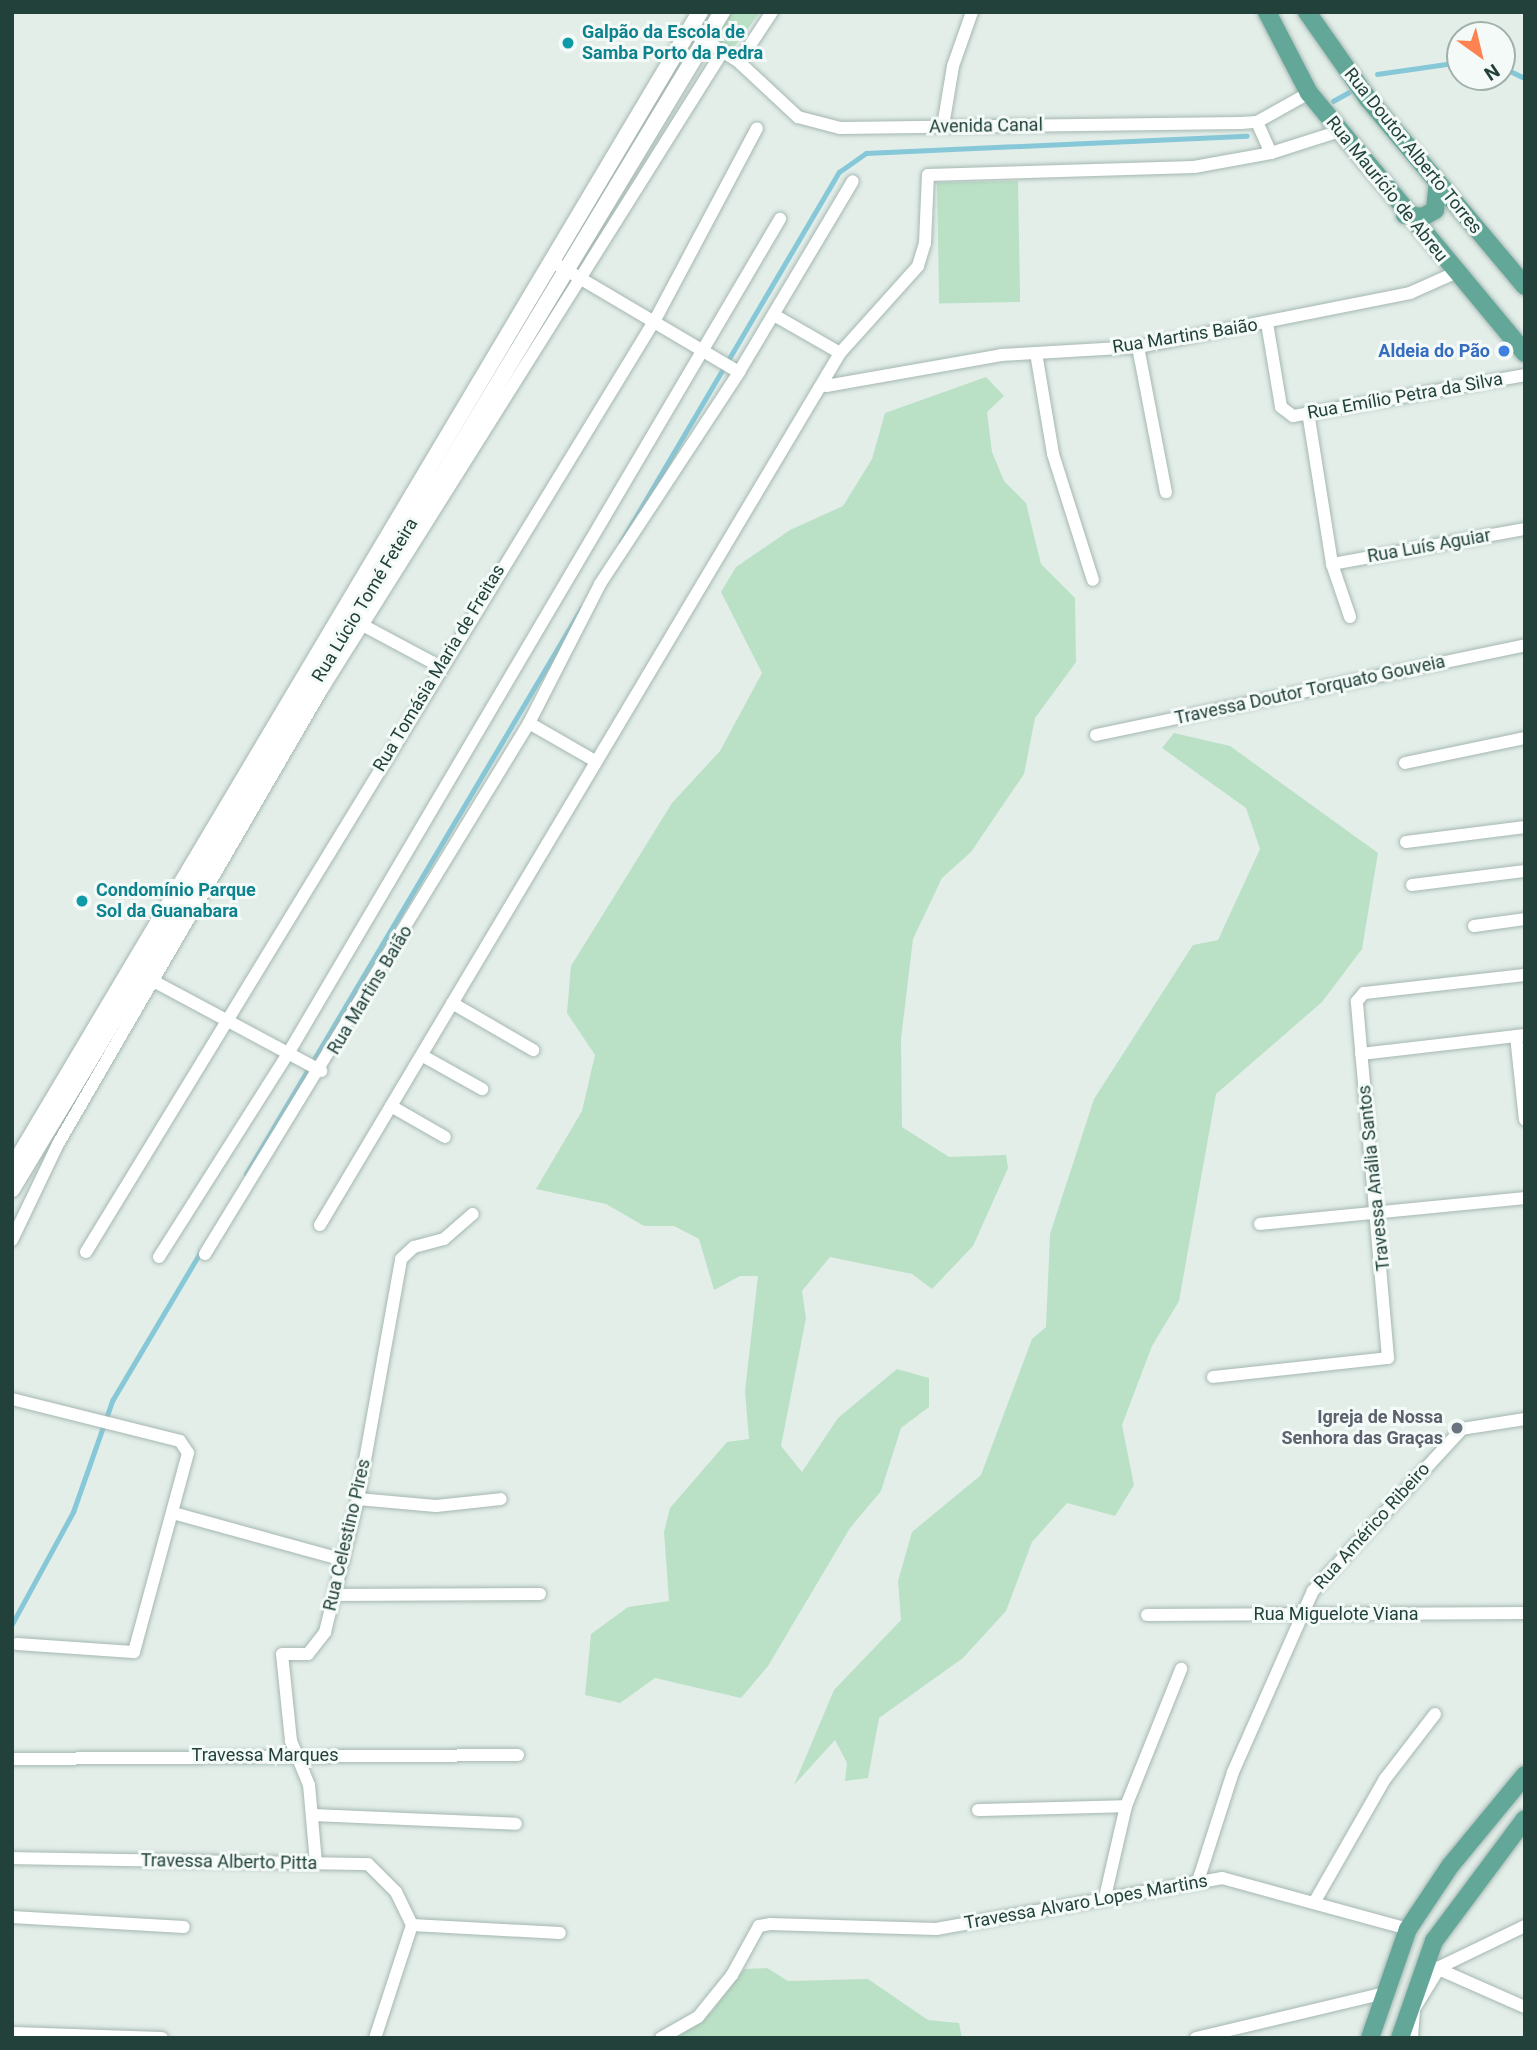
<!DOCTYPE html>
<meta charset="utf-8">
<style>
body{margin:0}
#map{position:relative;width:1537px;height:2050px;overflow:hidden;background:#e3eee9;font-family:Roboto,sans-serif}
div>[style]{position:absolute}
.green>*{inset:0;background:#bae1c6;transform-origin:0 0}
.stream>*{height:4.5px;margin:-2.25px;padding:0 2.25px;transform-origin:2.25px;border-radius:2.25px;background:#86c7d8}
.roads{filter:drop-shadow(0 0 2px #a5b7b1) drop-shadow(0 0 2px #a5b7b1)}
.street>*{height:12px;margin:-6px;padding:0 6px;transform-origin:6px;border-radius:6px;background:#fff}
.secondary>*{height:16px;margin:-8px;padding:0 8px;transform-origin:8px;border-radius:8px;background:#fff}
.primary>*{height:18px;margin:-9px;padding:0 9px;transform-origin:9px;border-radius:9px;background:#63a799}
.dots>*{width:19px;height:19px;translate:-50% -50%;box-sizing:border-box;border:4px solid #f4faf7;border-radius:50%}
span{translate:-50% -50%;white-space:nowrap;text-align:center;line-height:1.15;-webkit-text-stroke:6px #f4faf7;paint-order:stroke}
.culture-label{font-size:18px;color:#0d838f;font-weight:700}
.left{translate:0 -50%;text-align:left}
.street-label{font-size:18px;color:#21413a}
.shop-label{font-size:18px;color:#366cbe;font-weight:700}
.right{translate:-100% -50%;text-align:right}
.worship-label{font-size:18px;color:#5b616d;font-weight:700}
.frame{position:absolute;inset:0;border:14px solid #21413a;pointer-events:none}
.north{position:absolute;left:1446px;top:21px;width:70px;height:70px;box-sizing:border-box;background:#f4faf7;border:2px solid #a0b0ab;border-radius:50%;rotate:146deg;font-size:19px;font-weight:700;line-height:28px;text-align:center;color:#21413a}
.north::after{content:'';display:block;margin:auto;width:24px;height:32px;background:#fe8351;clip-path:polygon(50% 0,100% 100%,50% 72%,0 100%)}
</style>
<div id="map">
<div class="green">
<i style="clip-path:polygon(728px 12px,760px 12px,732px 50px,713px 36px)"></i>
<i style="left:1018px;top:181px;width:121px;height:81px;rotate:89deg"></i>
<i style="clip-path:polygon(986px 377px,1004px 396px,987px 412px,992px 452px,1004px 481px,1026px 503px,1041px 564px,1075px 598px,1076px 662px,1035px 718px,1024px 774px,971px 852px,942px 878px,913px 939px,901px 1039px,902px 1127px,949px 1157px,1006px 1155px,1008px 1168px,973px 1246px,932px 1289px,912px 1274px,830px 1257px,802px 1291px,806px 1318px,781px 1446px,802px 1472px,838px 1418px,897px 1369px,929px 1378px,929px 1407px,901px 1428px,881px 1491px,850px 1528px,768px 1666px,741px 1698px,655px 1678px,620px 1703px,585px 1695px,591px 1634px,628px 1607px,669px 1601px,664px 1532px,670px 1508px,727px 1442px,749px 1439px,745px 1391px,758px 1276px,740px 1276px,714px 1290px,699px 1239px,674px 1226px,644px 1226px,606px 1204px,536px 1189px,582px 1111px,595px 1055px,567px 1013px,571px 966px,672px 803px,720px 751px,762px 673px,721px 592px,736px 567px,790px 530px,843px 506px,872px 459px,885px 413px)"></i>
<i style="clip-path:polygon(1174px 733px,1230px 746px,1378px 853px,1362px 949px,1322px 1002px,1216px 1094px,1179px 1301px,1152px 1346px,1122px 1425px,1134px 1485px,1115px 1516px,1067px 1503px,1032px 1542px,1006px 1611px,963px 1658px,879px 1718px,868px 1778px,845px 1781px,847px 1763px,835px 1740px,794px 1785px,834px 1690px,901px 1620px,898px 1581px,912px 1532px,981px 1475px,1032px 1339px,1046px 1327px,1050px 1234px,1094px 1099px,1193px 945px,1218px 940px,1260px 849px,1246px 808px,1162px 748px)"></i>
<i style="clip-path:polygon(767px 1968px,788px 1981px,868px 1979px,928px 2020px,959px 2023px,962px 2038px,674px 2038px,711px 2013px,744px 1969px)"></i>
</div>
<div class="stream">
<i style="left:1502px;top:67px;width:25px;rotate:26deg"></i>
<i style="left:1377px;top:74px;width:84px;rotate:-8.2deg"></i>
<i style="left:1333px;top:101px;width:18px;rotate:-29deg"></i>
<i style="left:621px;top:542px;width:429px;rotate:-59.5deg"></i>
<i style="left:839px;top:172px;width:33px;rotate:-35deg"></i>
<i style="left:866px;top:153px;width:381px;rotate:-2.6deg"></i>
<i style="left:246px;top:1174px;width:657px;rotate:-59.34deg"></i>
<i style="left:12px;top:1624px;width:128px;rotate:-61.4deg"></i>
<i style="left:73px;top:1512px;width:118px;rotate:-70.6deg"></i>
<i style="left:112px;top:1401px;width:174px;rotate:-59.3deg"></i>
</div>
<div class="roads">
<div class="street">
<i style="left:689px;top:30px;width:59px;rotate:32.6deg"></i>
<i style="left:739px;top:62px;width:81px;rotate:43deg"></i>
<i style="left:798px;top:117px;width:43px;rotate:14.7deg"></i>
<i style="left:840px;top:128px;width:401px;rotate:-0.7deg"></i>
<i style="left:1241px;top:123px;width:16px;rotate:-4deg"></i>
<i style="left:1257px;top:122px;width:60px;rotate:-29.1deg"></i>
<i style="left:739px;top:62px;width:60px;rotate:-56.6deg"></i>
<i style="left:1257px;top:122px;width:34px;rotate:66deg"></i>
<i style="left:943px;top:126px;width:61px;rotate:-80.5deg"></i>
<i style="left:953px;top:66px;width:57px;rotate:-70.6deg"></i>
<i style="left:551px;top:261px;width:218px;rotate:30.6deg"></i>
<i style="left:774px;top:315px;width:76px;rotate:29.9deg"></i>
<i style="left:1267px;top:323px;width:85px;rotate:80.5deg"></i>
<i style="left:1281px;top:407px;width:15px;rotate:37deg"></i>
<i style="left:1293px;top:416px;width:236px;rotate:-10deg"></i>
<i style="left:1138px;top:347px;width:148px;rotate:79.1deg"></i>
<i style="left:1036px;top:353px;width:102px;rotate:80.4deg"></i>
<i style="left:1053px;top:454px;width:132px;rotate:72.4deg"></i>
<i style="left:826px;top:386px;width:178px;rotate:-10deg"></i>
<i style="left:1001px;top:355px;width:137px;rotate:-3.3deg"></i>
<i style="left:1138px;top:347px;width:277px;rotate:-11.2deg"></i>
<i style="left:1410px;top:293px;width:49px;rotate:-24deg"></i>
<i style="left:1308px;top:412px;width:154px;rotate:81deg"></i>
<i style="left:1332px;top:564px;width:56px;rotate:71.2deg"></i>
<i style="left:1332px;top:564px;width:196px;rotate:-10.3deg"></i>
<i style="left:357px;top:622px;width:93px;rotate:28.2deg"></i>
<i style="left:529px;top:723px;width:76px;rotate:29.9deg"></i>
<i style="left:1096px;top:735px;width:438px;rotate:-11.8deg"></i>
<i style="left:1405px;top:763px;width:123px;rotate:-11.8deg"></i>
<i style="left:1406px;top:842px;width:120px;rotate:-7.2deg"></i>
<i style="left:1412px;top:885px;width:114px;rotate:-7.1deg"></i>
<i style="left:1474px;top:926px;width:51px;rotate:-7.8deg"></i>
<i style="left:146px;top:977px;width:199px;rotate:28.2deg"></i>
<i style="left:452px;top:1003px;width:94px;rotate:30.1deg"></i>
<i style="left:1516px;top:1036px;width:84px;rotate:83.9deg"></i>
<i style="left:1361px;top:1054px;width:165px;rotate:-6.6deg"></i>
<i style="left:423px;top:1056px;width:68px;rotate:29.2deg"></i>
<i style="left:391px;top:1106px;width:62px;rotate:29.9deg"></i>
<i style="left:1260px;top:1224px;width:266px;rotate:-5.6deg"></i>
<i style="left:320px;top:1225px;width:1015px;rotate:-59.19deg"></i>
<i style="left:840px;top:353px;width:117px;rotate:-48.1deg"></i>
<i style="left:918px;top:266px;width:24px;rotate:-73deg"></i>
<i style="left:925px;top:243px;width:68px;rotate:-87.5deg"></i>
<i style="left:928px;top:175px;width:266px;rotate:-1.7deg"></i>
<i style="left:1194px;top:167px;width:78px;rotate:-10.3deg"></i>
<i style="left:1271px;top:153px;width:72px;rotate:-17.7deg"></i>
<i style="left:12px;top:1240px;width:106px;rotate:-64.4deg"></i>
<i style="left:58px;top:1144px;width:524px;rotate:-59.86deg"></i>
<i style="left:321px;top:691px;width:756px;rotate:-57.87deg"></i>
<i style="left:86px;top:1252px;width:1092px;rotate:-58.6deg"></i>
<i style="left:655px;top:320px;width:217px;rotate:-62deg"></i>
<i style="left:205px;top:1254px;width:622px;rotate:-58.61deg"></i>
<i style="left:529px;top:723px;width:156px;rotate:-62.9deg"></i>
<i style="left:600px;top:584px;width:254px;rotate:-56.7deg"></i>
<i style="left:739px;top:372px;width:222px;rotate:-59.2deg"></i>
<i style="left:159px;top:1257px;width:237px;rotate:-57.6deg"></i>
<i style="left:286px;top:1057px;width:973px;rotate:-59.48deg"></i>
<i style="left:1213px;top:1377px;width:176px;rotate:-6.2deg"></i>
<i style="left:1388px;top:1358px;width:358px;rotate:-95deg"></i>
<i style="left:1357px;top:1001px;width:11px;rotate:-49deg"></i>
<i style="left:1364px;top:993px;width:162px;rotate:-6.4deg"></i>
<i style="left:12px;top:1399px;width:173px;rotate:14deg"></i>
<i style="left:180px;top:1441px;width:14px;rotate:56deg"></i>
<i style="left:188px;top:1453px;width:206px;rotate:105.2deg"></i>
<i style="left:134px;top:1652px;width:118px;rotate:-176.1deg"></i>
<i style="left:358px;top:1499px;width:78px;rotate:5.1deg"></i>
<i style="left:436px;top:1506px;width:65px;rotate:-6.1deg"></i>
<i style="left:173px;top:1513px;width:177px;rotate:15.4deg"></i>
<i style="left:335px;top:1595px;width:205px;rotate:-0.3deg"></i>
<i style="left:1147px;top:1615px;width:378px;rotate:-0.3deg"></i>
<i style="left:12px;top:1759px;width:506px;rotate:-0.45deg"></i>
<i style="left:978px;top:1810px;width:148px;rotate:-1.5deg"></i>
<i style="left:313px;top:1815px;width:203px;rotate:2.5deg"></i>
<i style="left:12px;top:1858px;width:356px;rotate:1deg"></i>
<i style="left:368px;top:1864px;width:40px;rotate:45deg"></i>
<i style="left:396px;top:1892px;width:37px;rotate:64deg"></i>
<i style="left:412px;top:1925px;width:119px;rotate:108.1deg"></i>
<i style="left:316px;top:1863px;width:78px;rotate:-95.1deg"></i>
<i style="left:309px;top:1785px;width:48px;rotate:-112.2deg"></i>
<i style="left:291px;top:1741px;width:87px;rotate:-95.9deg"></i>
<i style="left:282px;top:1654px;width:26px"></i>
<i style="left:308px;top:1654px;width:28px;rotate:-52deg"></i>
<i style="left:325px;top:1632px;width:137px;rotate:-76.1deg"></i>
<i style="left:358px;top:1499px;width:244px;rotate:-79.8deg"></i>
<i style="left:401px;top:1259px;width:18px;rotate:-43deg"></i>
<i style="left:414px;top:1247px;width:31px;rotate:-15deg"></i>
<i style="left:444px;top:1239px;width:38px;rotate:-41deg"></i>
<i style="left:1199px;top:1878px;width:111px;rotate:-72.2deg"></i>
<i style="left:1233px;top:1772px;width:198px;rotate:-66.2deg"></i>
<i style="left:1313px;top:1591px;width:220px;rotate:-47.4deg"></i>
<i style="left:1462px;top:1429px;width:64px;rotate:-9deg"></i>
<i style="left:1105px;top:1897px;width:93px;rotate:-77deg"></i>
<i style="left:1126px;top:1806px;width:148px;rotate:-68.1deg"></i>
<i style="left:1315px;top:1901px;width:141px;rotate:-60.2deg"></i>
<i style="left:1385px;top:1779px;width:82px;rotate:-52.4deg"></i>
<i style="left:12px;top:1917px;width:172px;rotate:3.3deg"></i>
<i style="left:412px;top:1925px;width:148px;rotate:3.1deg"></i>
<i style="left:1436px;top:1968px;width:97px;rotate:23.7deg"></i>
<i style="left:12px;top:2033px;width:150px;rotate:1.9deg"></i>
<i style="left:661px;top:2038px;width:43px;rotate:-29.6deg"></i>
<i style="left:698px;top:2017px;width:54px;rotate:-51deg"></i>
<i style="left:732px;top:1975px;width:56px;rotate:-61.1deg"></i>
<i style="left:759px;top:1926px;width:11px;rotate:-10deg"></i>
<i style="left:770px;top:1924px;width:166px;rotate:1.7deg"></i>
<i style="left:936px;top:1929px;width:291px;rotate:-10.1deg"></i>
<i style="left:1222px;top:1878px;width:193px;rotate:15.3deg"></i>
<i style="left:1196px;top:2038px;width:190px;rotate:-13.4deg"></i>
<i style="left:1412px;top:2038px;width:29px;rotate:-86deg"></i>
<i style="left:1414px;top:2009px;width:49px;rotate:-58.2deg"></i>
<i style="left:1440px;top:1967px;width:94px;rotate:-25.8deg"></i>
</div>
<div class="secondary">
<i style="left:12px;top:1168px;width:1345px;rotate:-59.24deg"></i>
<i style="left:12px;top:1189px;width:1375px;rotate:-58.9deg"></i>
</div>
<div class="primary">
<i style="left:1267px;top:12px;width:91px;rotate:62.6deg"></i>
<i style="left:1309px;top:93px;width:338px;rotate:50.3deg"></i>
<i style="left:1307px;top:12px;width:106px;rotate:55deg"></i>
<i style="left:1368px;top:99px;width:244px;rotate:50deg"></i>
<i style="left:1405px;top:215px;width:18px;rotate:6deg"></i>
<i style="left:1423px;top:217px;width:14px;rotate:-30deg"></i>
<i style="left:1435px;top:210px;width:27px;rotate:-84deg"></i>
<i style="left:1370px;top:2038px;width:115px;rotate:-70.8deg"></i>
<i style="left:1408px;top:1929px;width:76px;rotate:-56.3deg"></i>
<i style="left:1450px;top:1866px;width:118px;rotate:-50.5deg"></i>
<i style="left:1400px;top:2038px;width:103px;rotate:-70.7deg"></i>
<i style="left:1434px;top:1941px;width:152px;rotate:-53.3deg"></i>
</div>
</div>
<div class="dots">
<i style="left:568px;top:43px;background:#0f9aa8"></i>
<i style="left:1504px;top:351px;background:#3f7fe0"></i>
<i style="left:82px;top:901px;background:#0f9aa8"></i>
<i style="left:1457px;top:1428px;background:#6b7280"></i>
</div>
<div class="culture-label">
<span class="left" style="left:582px;top:43px">Galpão da Escola de<br>Samba Porto da Pedra</span>
<span class="left" style="left:96px;top:901px">Condomínio Parque<br>Sol da Guanabara</span>
</div>
<div class="street-label">
<span style="left:986px;top:126px;rotate:-1deg">Avenida Canal</span>
<span style="left:1413px;top:151px;rotate:51deg">Rua Doutor Alberto Torres</span>
<span style="left:1387px;top:189px;rotate:51deg">Rua Maurício de Abreu</span>
<span style="left:1185px;top:336px;rotate:-9deg">Rua Martins Baião</span>
<span style="left:1405px;top:396px;rotate:-10deg">Rua Emílio Petra da Silva</span>
<span style="left:1429px;top:546px;rotate:-10deg">Rua Luís Aguiar</span>
<span style="left:365px;top:600px;rotate:-59deg">Rua Lúcio Tomé Feteira</span>
<span style="left:439px;top:668px;rotate:-59deg">Rua Tomásia Maria de Freitas</span>
<span style="left:1310px;top:690px;rotate:-12deg">Travessa Doutor Torquato Gouveia</span>
<span style="left:370px;top:990px;rotate:-59deg">Rua Martins Baião</span>
<span style="left:1374px;top:1178px;rotate:-96deg">Travessa Anália Santos</span>
<span style="left:1372px;top:1526px;rotate:-48deg">Rua Américo Ribeiro</span>
<span style="left:347px;top:1535px;rotate:-77deg">Rua Celestino Pires</span>
<span style="left:1336px;top:1614px">Rua Miguelote Viana</span>
<span style="left:265px;top:1755px">Travessa Marques</span>
<span style="left:229px;top:1862px;rotate:1deg">Travessa Alberto Pitta</span>
<span style="left:1086px;top:1902px;rotate:-10deg">Travessa Alvaro Lopes Martins</span>
</div>
<div class="shop-label">
<span class="right" style="left:1490px;top:351px">Aldeia do Pão</span>
</div>
<div class="worship-label">
<span class="right" style="left:1443px;top:1428px">Igreja de Nossa<br>Senhora das Graças</span>
</div>
<div class="frame"></div>
<div class="north">N</div>
</div>
